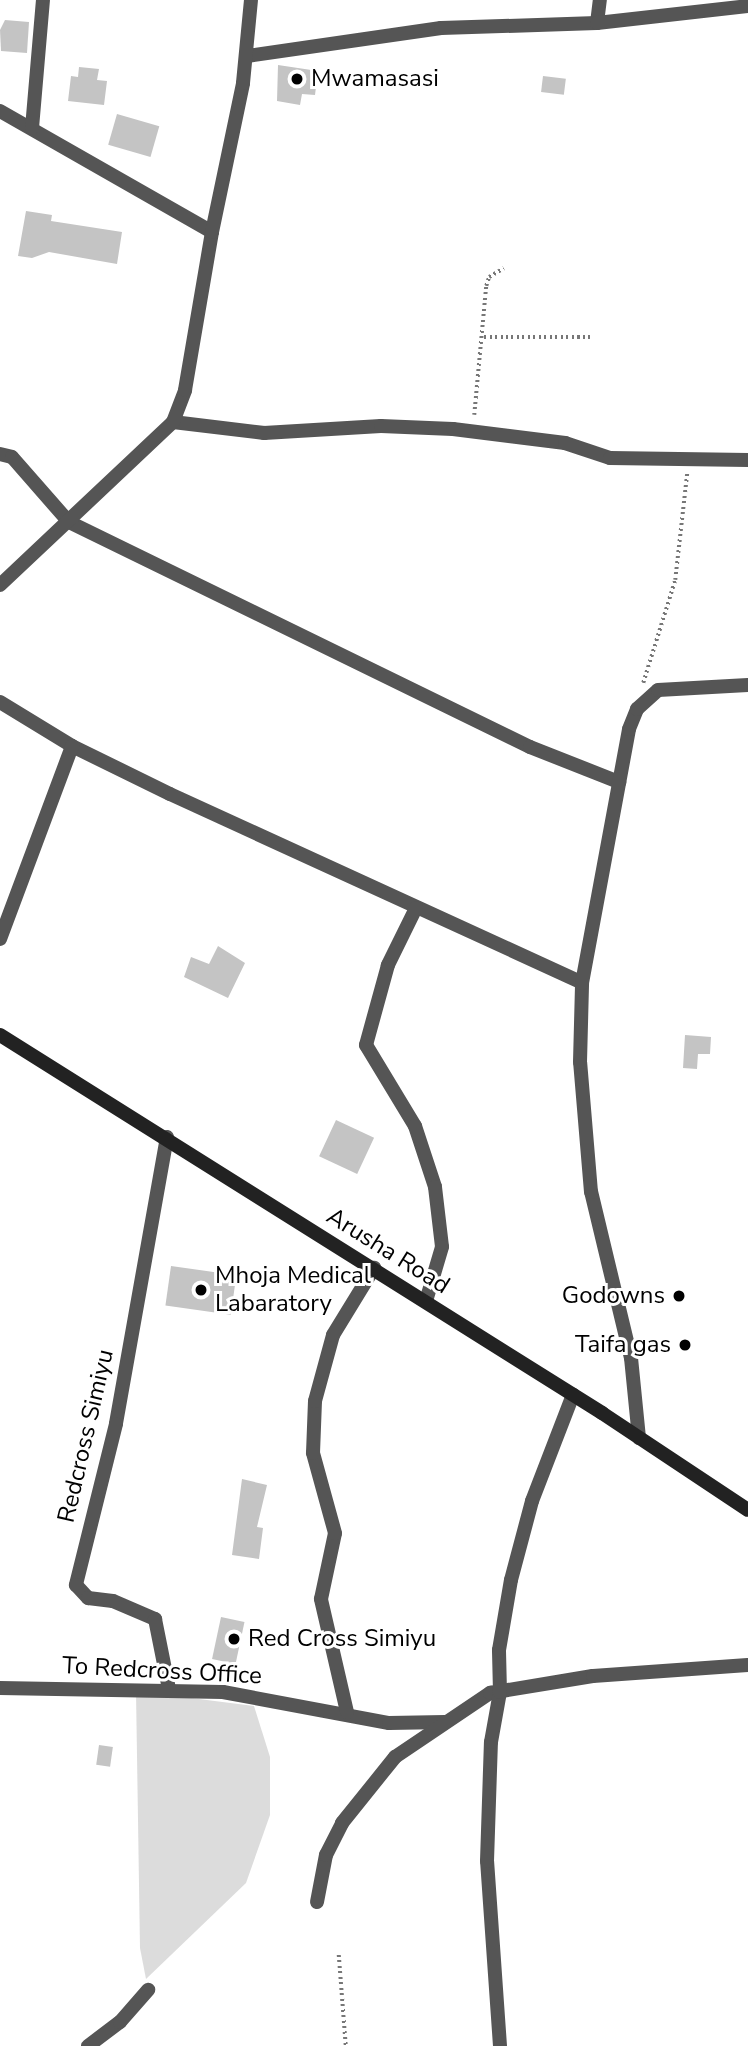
<!DOCTYPE html>
<style>
body{margin:0}
#map{position:relative;width:748px;height:2046px;overflow:hidden;background:#fff;font-family:"Nunito Sans",sans-serif}
div>[style]{position:absolute}
.green>*{inset:0;background:#dcdcdc}
.building>*{inset:0;background:#c4c4c4;transform-origin:0 0}
.path>*{height:3.5px;margin-top:-1.75px;transform-origin:0;background:repeating-linear-gradient(90deg,#777 0 2px,transparent 0 5.5px)}
.street>*{height:14px;margin:-7px;padding:0 7px;transform-origin:7px;border-radius:7px;background:#555}
.secondary>*{height:14px;margin:-7px;padding:0 7px;transform-origin:7px;border-radius:7px;background:#222}
.dots>*{width:19px;height:19px;translate:-50% -50%;box-sizing:border-box;border:4px solid #fff;border-radius:50%}
span{translate:-50% -50%;white-space:nowrap;text-align:center;line-height:1.15;-webkit-text-stroke:6px #fff;paint-order:stroke}
.poi-label{font-size:24px;color:#000}
.left{translate:0 -50%;text-align:left}
.right{translate:-100% -50%;text-align:right}
.street-label{font-size:24px;color:#000}
</style>
<div id="map">
<div class="green">
<i style="clip-path:polygon(136px 1691px,254px 1706px,270px 1757px,270px 1815px,246px 1883px,146px 1979px,140px 1948px)"></i>
</div>
<div class="building">
<i style="clip-path:polygon(5px 20px,29px 22px,27px 53px,1px 51px,0 30px)"></i>
<i style="clip-path:polygon(278px 65px,318px 71px,315px 95px,302px 94px,300px 105px,277px 101px)"></i>
<i style="clip-path:polygon(79px 67px,99px 69px,97px 80px,107px 81px,104px 105px,68px 101px,71px 76px,78px 77px)"></i>
<i style="left:543px;top:76px;width:23px;height:16px;rotate:7deg"></i>
<i style="left:117px;top:114px;width:44px;height:32px;rotate:16deg"></i>
<i style="clip-path:polygon(26px 211px,52px 215px,51px 221px,122px 232px,117px 264px,49px 252px,32px 258px,18px 256px)"></i>
<i style="clip-path:polygon(218px 946px,245px 963px,228px 998px,184px 977px,191px 957px,209px 964px)"></i>
<i style="clip-path:polygon(685px 1035px,711px 1037px,710px 1054px,698px 1054px,697px 1069px,683px 1068px)"></i>
<i style="left:336px;top:1120px;width:42px;height:40px;rotate:25deg"></i>
<i style="left:171px;top:1266px;width:66px;height:40px;rotate:8deg"></i>
<i style="clip-path:polygon(242px 1479px,267px 1485px,257px 1527px,263px 1528px,259px 1559px,232px 1555px)"></i>
<i style="left:221px;top:1617px;width:24px;height:43px;rotate:12deg"></i>
<i style="left:99px;top:1745px;width:14px;height:20px;rotate:8deg"></i>
</div>
<div class="path">
<i style="left:484px;top:337px;width:106px"></i>
<i style="left:474px;top:415px;width:130px;rotate:-84.7deg"></i>
<i style="left:486px;top:286px;width:9px;rotate:-72deg"></i>
<i style="left:489px;top:277px;width:17px;rotate:-31deg"></i>
<i style="left:643px;top:683px;width:108px;rotate:-72.7deg"></i>
<i style="left:675px;top:580px;width:108px;rotate:-83.6deg"></i>
<i style="left:339px;top:1955px;width:91px;rotate:85.6deg"></i>
</div>
<div class="street">
<i style="left:597px;top:23px;width:23px;rotate:-83deg"></i>
<i style="left:247px;top:56px;width:196px;rotate:-8.2deg"></i>
<i style="left:441px;top:28px;width:156px;rotate:-1.8deg"></i>
<i style="left:597px;top:23px;width:152px;rotate:-6.4deg"></i>
<i style="left:0;top:111px;width:244px;rotate:29.7deg"></i>
<i style="left:32px;top:128px;width:128px;rotate:-85.1deg"></i>
<i style="left:173px;top:422px;width:92px;rotate:6.9deg"></i>
<i style="left:264px;top:433px;width:117px;rotate:-3.4deg"></i>
<i style="left:381px;top:426px;width:72px;rotate:2.4deg"></i>
<i style="left:453px;top:429px;width:113px;rotate:7.1deg"></i>
<i style="left:565px;top:443px;width:47px;rotate:18.4deg"></i>
<i style="left:610px;top:458px;width:138px;rotate:0.8deg"></i>
<i style="left:0;top:454px;width:12px;rotate:14deg"></i>
<i style="left:12px;top:457px;width:86px;rotate:48.8deg"></i>
<i style="left:69px;top:522px;width:513px;rotate:26.02deg"></i>
<i style="left:530px;top:747px;width:96px;rotate:21.5deg"></i>
<i style="left:0;top:585px;width:238px;rotate:-43.3deg"></i>
<i style="left:173px;top:422px;width:34px;rotate:-69deg"></i>
<i style="left:185px;top:390px;width:160px;rotate:-80.3deg"></i>
<i style="left:212px;top:232px;width:152px;rotate:-78.2deg"></i>
<i style="left:243px;top:83px;width:83px;rotate:-84.5deg"></i>
<i style="left:0;top:702px;width:84px;rotate:31.4deg"></i>
<i style="left:72px;top:746px;width:109px;rotate:26.1deg"></i>
<i style="left:170px;top:794px;width:453px;rotate:24.6deg"></i>
<i style="left:416px;top:908px;width:64px;rotate:116.2deg"></i>
<i style="left:388px;top:965px;width:83px;rotate:105.4deg"></i>
<i style="left:366px;top:1045px;width:95px;rotate:58.8deg"></i>
<i style="left:415px;top:1126px;width:64px;rotate:71.8deg"></i>
<i style="left:435px;top:1187px;width:60px;rotate:83.3deg"></i>
<i style="left:442px;top:1247px;width:56px;rotate:106.5deg"></i>
<i style="left:0;top:939px;width:206px;rotate:-69.5deg"></i>
<i style="left:167px;top:1137px;width:291px;rotate:100.1deg"></i>
<i style="left:116px;top:1424px;width:166px;rotate:104deg"></i>
<i style="left:76px;top:1585px;width:18px;rotate:47deg"></i>
<i style="left:88px;top:1598px;width:25px;rotate:7deg"></i>
<i style="left:113px;top:1601px;width:46px;rotate:23.2deg"></i>
<i style="left:155px;top:1619px;width:71px;rotate:78.7deg"></i>
<i style="left:639px;top:1438px;width:80px;rotate:-95.7deg"></i>
<i style="left:631px;top:1358px;width:171px;rotate:-103.5deg"></i>
<i style="left:591px;top:1192px;width:130px;rotate:-94.8deg"></i>
<i style="left:580px;top:1062px;width:79px;rotate:-88.5deg"></i>
<i style="left:582px;top:983px;width:258px;rotate:-79.5deg"></i>
<i style="left:629px;top:729px;width:22px;rotate:-68deg"></i>
<i style="left:637px;top:709px;width:28px;rotate:-42deg"></i>
<i style="left:658px;top:690px;width:90px;rotate:-3.2deg"></i>
<i style="left:0;top:1688px;width:223px;rotate:1deg"></i>
<i style="left:223px;top:1692px;width:169px;rotate:10.6deg"></i>
<i style="left:389px;top:1723px;width:56px;rotate:-1deg"></i>
<i style="left:347px;top:1712px;width:116px;rotate:-103deg"></i>
<i style="left:321px;top:1599px;width:67px;rotate:-78deg"></i>
<i style="left:335px;top:1533px;width:83px;rotate:-105.4deg"></i>
<i style="left:313px;top:1453px;width:52px;rotate:-87.8deg"></i>
<i style="left:315px;top:1401px;width:68px;rotate:-74.7deg"></i>
<i style="left:333px;top:1335px;width:79px;rotate:-58.5deg"></i>
<i style="left:317px;top:1902px;width:48px;rotate:-79.2deg"></i>
<i style="left:326px;top:1855px;width:36px;rotate:-63deg"></i>
<i style="left:342px;top:1823px;width:85px;rotate:-51.2deg"></i>
<i style="left:395px;top:1757px;width:115px;rotate:-34deg"></i>
<i style="left:490px;top:1693px;width:104px;rotate:-9.4deg"></i>
<i style="left:593px;top:1676px;width:155px;rotate:-4.1deg"></i>
<i style="left:88px;top:2046px;width:40px;rotate:-37deg"></i>
<i style="left:120px;top:2022px;width:43px;rotate:-48.8deg"></i>
<i style="left:500px;top:2046px;width:185px;rotate:-94deg"></i>
<i style="left:487px;top:1861px;width:119px;rotate:-88.1deg"></i>
<i style="left:491px;top:1742px;width:51px;rotate:-79.8deg"></i>
<i style="left:500px;top:1692px;width:42px;rotate:-91.4deg"></i>
<i style="left:499px;top:1650px;width:71px;rotate:-80.3deg"></i>
<i style="left:511px;top:1580px;width:82px;rotate:-75.1deg"></i>
<i style="left:532px;top:1501px;width:114px;rotate:-68.9deg"></i>
</div>
<div class="secondary">
<i style="left:0;top:1035px;width:711px;rotate:32.12deg"></i>
<i style="left:602px;top:1413px;width:175px;rotate:33.6deg"></i>
</div>
<div class="dots">
<i style="left:297px;top:79px;background:#000"></i>
<i style="left:201px;top:1290px;background:#000"></i>
<i style="left:679px;top:1296px;background:#000"></i>
<i style="left:685px;top:1345px;background:#000"></i>
<i style="left:234px;top:1639px;background:#000"></i>
</div>
<div class="poi-label">
<span class="left" style="left:311px;top:79px">Mwamasasi</span>
<span class="left" style="left:215px;top:1290px">Mhoja Medical<br>Labaratory</span>
<span class="right" style="left:665px;top:1296px">Godowns</span>
<span class="right" style="left:671px;top:1345px">Taifa gas</span>
<span class="left" style="left:248px;top:1639px">Red Cross Simiyu</span>
</div>
<div class="street-label">
<span style="left:388px;top:1251px;rotate:32deg">Arusha Road</span>
<span style="left:86px;top:1436px;rotate:-77deg">Redcross Simiyu</span>
<span style="left:162px;top:1671px;rotate:3deg">To Redcross Office</span>
</div>
</div>
